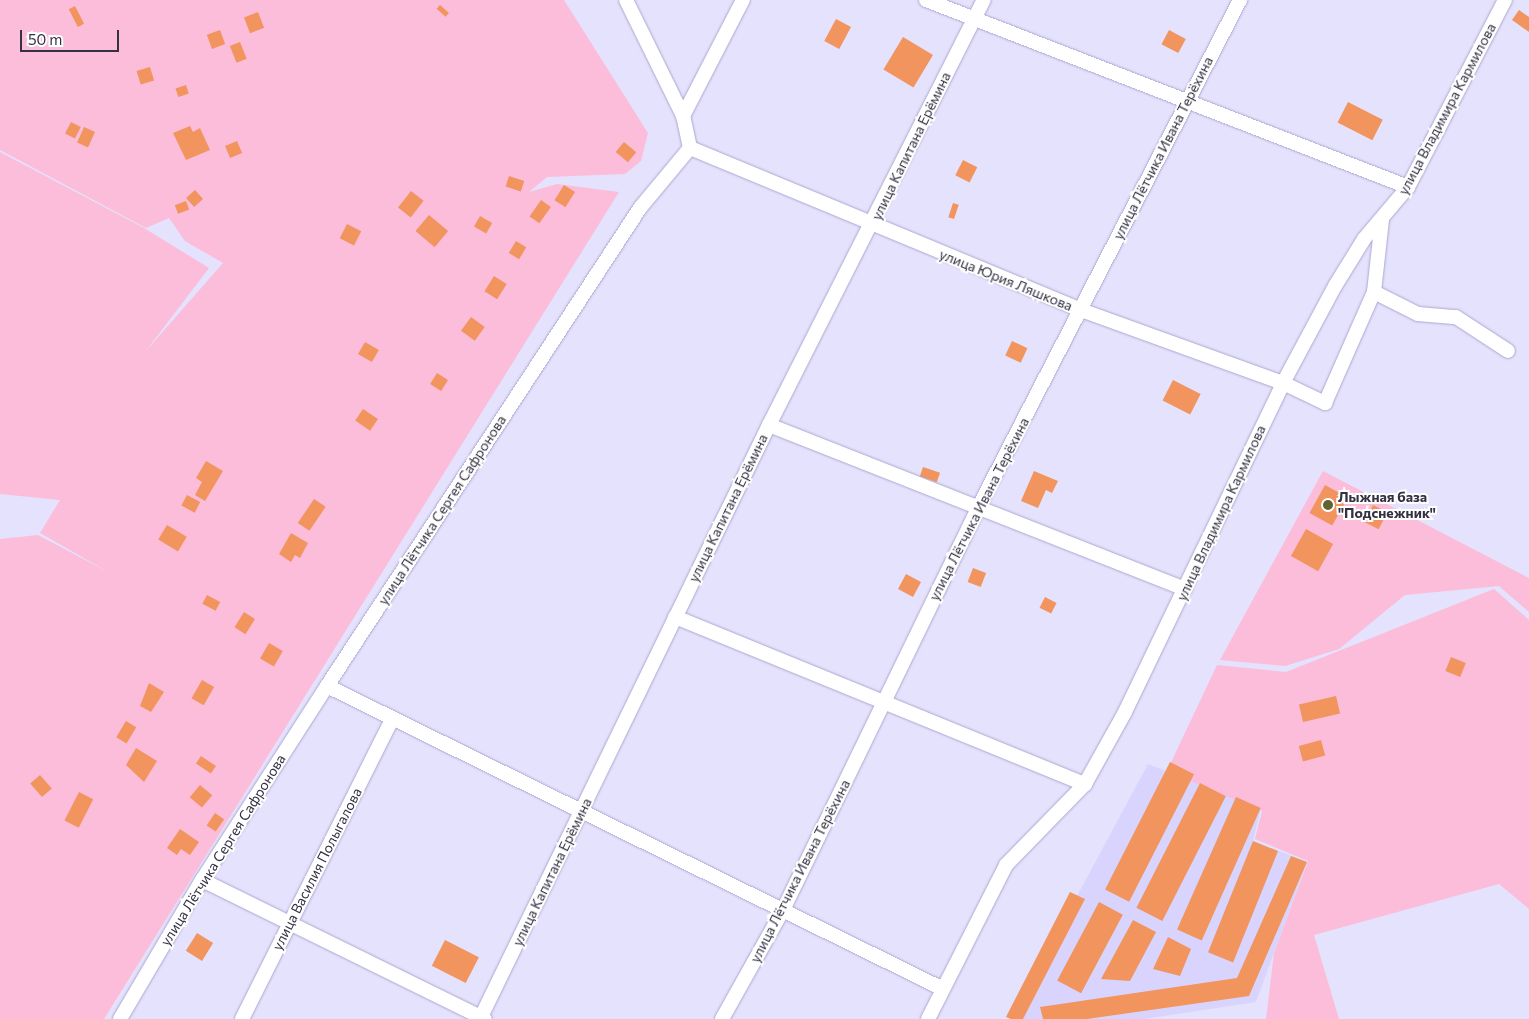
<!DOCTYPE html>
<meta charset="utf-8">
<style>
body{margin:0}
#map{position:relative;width:1529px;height:1019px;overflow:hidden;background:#e4e2fc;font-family:Commissioner,sans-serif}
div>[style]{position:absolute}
.built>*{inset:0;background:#d8d4fd}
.green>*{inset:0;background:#fbbdd9}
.building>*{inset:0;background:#f1945e;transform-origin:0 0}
.roads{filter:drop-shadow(0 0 1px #aca7d1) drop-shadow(0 0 1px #aca7d1)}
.minor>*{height:14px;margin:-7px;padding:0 7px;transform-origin:7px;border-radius:7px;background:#fff}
.dots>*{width:14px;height:14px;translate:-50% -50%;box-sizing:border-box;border:2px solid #fff;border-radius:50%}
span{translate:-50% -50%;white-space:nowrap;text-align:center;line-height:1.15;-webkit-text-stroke:4px #fff;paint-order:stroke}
.street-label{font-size:14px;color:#333142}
.poi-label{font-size:14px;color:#333142;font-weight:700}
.left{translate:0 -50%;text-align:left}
.scale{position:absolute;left:20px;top:30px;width:99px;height:22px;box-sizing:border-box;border:2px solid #333142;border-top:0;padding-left:6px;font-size:15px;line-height:18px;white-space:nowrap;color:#333142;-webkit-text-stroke:4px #fff;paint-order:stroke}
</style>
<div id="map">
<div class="built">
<i style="clip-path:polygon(1148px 764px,1261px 808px,1253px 841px,1307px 862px,1256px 1002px,1144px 1019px,1011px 1019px)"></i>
</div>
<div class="green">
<i style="clip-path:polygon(0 0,564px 0,648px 133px,641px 161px,625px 174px,547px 177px,529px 192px,557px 184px,619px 192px,104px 1019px,0 1019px,0 539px,38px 535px,110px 573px,40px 533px,60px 500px,0 494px,0 152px,144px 228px,209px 268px,145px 352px,223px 263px,185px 241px,169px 218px,146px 228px,0 150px)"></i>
<i style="clip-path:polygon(1323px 471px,1529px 578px,1529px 612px,1499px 586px,1405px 595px,1339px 649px,1285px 666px,1220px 660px)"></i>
<i style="clip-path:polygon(1494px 589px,1529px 620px,1529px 909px,1499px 884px,1314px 935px,1339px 1019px,1266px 1019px,1274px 953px,1308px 861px,1255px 839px,1262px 811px,1167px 771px,1217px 665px,1286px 672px)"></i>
</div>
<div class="building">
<i style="left:440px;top:5px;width:12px;height:5px;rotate:42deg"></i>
<i style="left:75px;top:6px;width:20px;height:7px;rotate:63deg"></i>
<i style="clip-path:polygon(1519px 10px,1529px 17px,1529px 32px,1512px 20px)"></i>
<i style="left:258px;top:12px;width:17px;height:15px;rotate:69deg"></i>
<i style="left:836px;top:19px;width:17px;height:25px;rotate:28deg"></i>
<i style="left:220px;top:30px;width:15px;height:14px;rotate:70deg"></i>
<i style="left:1169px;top:30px;width:19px;height:16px;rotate:28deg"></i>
<i style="left:903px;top:37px;width:35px;height:38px;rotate:31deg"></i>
<i style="left:240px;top:42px;width:18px;height:11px;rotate:68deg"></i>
<i style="left:150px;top:67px;width:14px;height:14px;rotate:73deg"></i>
<i style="left:186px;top:85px;width:9px;height:11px;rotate:72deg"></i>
<i style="left:1348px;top:102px;width:39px;height:23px;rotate:27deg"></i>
<i style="left:71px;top:122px;width:11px;height:13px;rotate:27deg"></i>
<i style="clip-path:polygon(190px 126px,193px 132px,200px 128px,210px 150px,186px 160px,173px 133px)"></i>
<i style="left:84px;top:127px;width:12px;height:17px;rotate:24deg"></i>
<i style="left:237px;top:141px;width:13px;height:13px;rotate:67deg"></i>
<i style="left:624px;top:142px;width:16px;height:13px;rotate:40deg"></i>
<i style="left:963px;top:160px;width:16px;height:17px;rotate:27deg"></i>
<i style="left:509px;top:176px;width:16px;height:11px;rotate:18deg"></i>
<i style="left:564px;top:185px;width:13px;height:18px;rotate:32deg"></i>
<i style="left:195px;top:190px;width:12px;height:12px;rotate:48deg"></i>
<i style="left:411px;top:191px;width:16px;height:21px;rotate:38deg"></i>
<i style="left:541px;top:200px;width:12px;height:20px;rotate:35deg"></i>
<i style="left:186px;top:201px;width:9px;height:12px;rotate:69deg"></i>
<i style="left:953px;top:203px;width:6px;height:15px;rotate:18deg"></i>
<i style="left:429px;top:215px;width:25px;height:21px;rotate:40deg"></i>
<i style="left:480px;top:216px;width:14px;height:12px;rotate:30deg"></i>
<i style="left:347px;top:224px;width:16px;height:16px;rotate:27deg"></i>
<i style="left:516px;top:241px;width:12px;height:14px;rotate:31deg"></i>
<i style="left:494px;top:276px;width:15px;height:18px;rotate:32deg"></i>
<i style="left:471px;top:317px;width:17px;height:17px;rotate:36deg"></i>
<i style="left:1012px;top:341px;width:17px;height:16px;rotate:25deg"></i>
<i style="left:365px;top:342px;width:16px;height:14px;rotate:30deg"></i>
<i style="left:437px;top:373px;width:13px;height:13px;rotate:32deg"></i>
<i style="left:1173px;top:380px;width:31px;height:23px;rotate:27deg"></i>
<i style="left:363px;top:409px;width:18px;height:14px;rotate:34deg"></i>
<i style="clip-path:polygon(206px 461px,223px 471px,205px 501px,195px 495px,202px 482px,196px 478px)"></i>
<i style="left:923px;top:467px;width:18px;height:10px;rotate:19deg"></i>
<i style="clip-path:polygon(1034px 471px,1058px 481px,1052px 493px,1046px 490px,1038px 508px,1021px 501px)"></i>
<i style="left:1325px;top:485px;width:26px;height:32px;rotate:29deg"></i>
<i style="left:187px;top:495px;width:15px;height:12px;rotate:28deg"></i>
<i style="left:314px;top:499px;width:14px;height:29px;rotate:34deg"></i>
<i style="left:1373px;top:505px;width:16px;height:19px;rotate:27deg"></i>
<i style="left:167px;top:525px;width:23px;height:17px;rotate:31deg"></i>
<i style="left:1306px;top:529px;width:31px;height:31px;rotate:29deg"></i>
<i style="clip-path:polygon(291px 533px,308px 543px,300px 558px,295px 555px,291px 562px,279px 554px)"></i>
<i style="left:973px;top:568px;width:14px;height:15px;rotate:21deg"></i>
<i style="left:906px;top:574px;width:17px;height:17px;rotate:28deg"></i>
<i style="left:207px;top:595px;width:15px;height:10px;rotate:28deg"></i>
<i style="left:1045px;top:597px;width:13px;height:12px;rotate:27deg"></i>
<i style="left:244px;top:612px;width:13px;height:18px;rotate:32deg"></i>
<i style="left:269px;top:643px;width:16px;height:18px;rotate:30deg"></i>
<i style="left:1451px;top:657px;width:16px;height:15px;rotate:22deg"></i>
<i style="left:202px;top:680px;width:14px;height:21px;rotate:30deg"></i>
<i style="clip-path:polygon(149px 683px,164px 692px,151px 712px,140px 706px)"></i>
<i style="left:1336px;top:696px;width:18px;height:38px;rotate:77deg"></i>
<i style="left:126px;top:721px;width:12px;height:19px;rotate:31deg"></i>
<i style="left:1321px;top:740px;width:16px;height:23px;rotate:75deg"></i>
<i style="clip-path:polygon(136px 748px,157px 761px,144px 782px,126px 765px)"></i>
<i style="left:201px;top:756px;width:18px;height:9px;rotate:34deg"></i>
<i style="left:1170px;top:762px;width:27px;height:143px;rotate:27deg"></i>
<i style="left:40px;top:775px;width:18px;height:13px;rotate:49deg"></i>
<i style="left:1200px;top:783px;width:29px;height:140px;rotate:27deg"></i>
<i style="left:200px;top:785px;width:16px;height:16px;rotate:40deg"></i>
<i style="left:79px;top:792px;width:16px;height:32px;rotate:27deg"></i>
<i style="left:1236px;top:797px;width:27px;height:145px;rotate:24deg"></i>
<i style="left:215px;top:813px;width:11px;height:15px;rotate:34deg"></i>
<i style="clip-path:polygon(180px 829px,199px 842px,190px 855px,181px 849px,177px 855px,167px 848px)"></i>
<i style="left:1253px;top:841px;width:27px;height:120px;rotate:22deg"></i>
<i style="clip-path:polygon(1291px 856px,1307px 862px,1249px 996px,1087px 1019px,1043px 1019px,1040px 1007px,1237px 978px)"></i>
<i style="clip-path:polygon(1070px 892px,1085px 899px,1023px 1019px,1011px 1019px,1006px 1017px)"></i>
<i style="left:1099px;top:902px;width:27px;height:89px;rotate:28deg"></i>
<i style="clip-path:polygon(1133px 920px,1156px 932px,1130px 981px,1101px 979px)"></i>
<i style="left:197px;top:933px;width:19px;height:21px;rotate:32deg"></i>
<i style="clip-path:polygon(1168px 937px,1191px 949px,1180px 976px,1153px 969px)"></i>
<i style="left:445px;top:940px;width:38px;height:29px;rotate:27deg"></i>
</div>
<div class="roads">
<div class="minor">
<i style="left:626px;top:0;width:129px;rotate:63.8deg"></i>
<i style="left:926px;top:0;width:517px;rotate:21.2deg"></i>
<i style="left:690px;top:148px;width:423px;rotate:22.5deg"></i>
<i style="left:1081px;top:310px;width:215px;rotate:19.9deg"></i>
<i style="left:1283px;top:383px;width:47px;rotate:25.5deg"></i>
<i style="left:1325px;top:403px;width:121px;rotate:-66.2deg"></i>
<i style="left:1374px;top:292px;width:73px;rotate:-83.7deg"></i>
<i style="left:1374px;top:292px;width:49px;rotate:26.6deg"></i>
<i style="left:1418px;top:314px;width:38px;rotate:5deg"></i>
<i style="left:1456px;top:317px;width:62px;rotate:33.2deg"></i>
<i style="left:769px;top:425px;width:447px;rotate:21.5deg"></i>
<i style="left:675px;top:617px;width:443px;rotate:22.2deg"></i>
<i style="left:327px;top:686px;width:686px;rotate:26.19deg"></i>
<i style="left:202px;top:880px;width:315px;rotate:26.2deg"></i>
<i style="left:120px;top:1019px;width:161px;rotate:-59.5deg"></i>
<i style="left:202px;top:880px;width:231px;rotate:-57.2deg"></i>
<i style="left:327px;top:686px;width:571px;rotate:-56.78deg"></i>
<i style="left:640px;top:208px;width:78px;rotate:-50.2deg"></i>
<i style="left:690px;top:148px;width:33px;rotate:-102deg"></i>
<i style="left:683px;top:116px;width:131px;rotate:-62.7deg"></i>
<i style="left:242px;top:1019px;width:335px;rotate:-63.4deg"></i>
<i style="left:480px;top:1019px;width:661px;rotate:-64.06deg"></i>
<i style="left:769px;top:425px;width:476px;rotate:-63.2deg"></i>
<i style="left:722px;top:1019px;width:125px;rotate:-60.8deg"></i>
<i style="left:783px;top:910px;width:447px;rotate:-64.1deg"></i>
<i style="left:978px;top:508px;width:572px;rotate:-62.72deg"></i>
<i style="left:928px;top:1019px;width:173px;rotate:-63.1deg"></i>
<i style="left:1006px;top:865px;width:113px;rotate:-45.7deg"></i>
<i style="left:1085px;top:784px;width:82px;rotate:-60.9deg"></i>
<i style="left:1125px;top:712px;width:365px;rotate:-64.3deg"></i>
<i style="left:1283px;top:383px;width:110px;rotate:-61.8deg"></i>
<i style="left:1335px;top:286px;width:55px;rotate:-58.3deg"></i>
<i style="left:1364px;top:239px;width:68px;rotate:-49.8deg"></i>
<i style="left:1408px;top:187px;width:211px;rotate:-62.6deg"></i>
</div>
</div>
<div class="dots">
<i style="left:1328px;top:505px;background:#616330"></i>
</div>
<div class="street-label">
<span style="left:1447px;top:109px;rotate:-62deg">улица Владимира Кармилова</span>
<span style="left:911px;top:146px;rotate:-64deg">улица Капитана Ерёмина</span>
<span style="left:1163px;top:148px;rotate:-63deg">улица Лётчика Ивана Терёхина</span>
<span style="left:1006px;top:280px;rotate:22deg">улица Юрия Ляшкова</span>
<span style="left:728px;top:508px;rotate:-64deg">улица Капитана Ерёмина</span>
<span style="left:979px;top:509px;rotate:-63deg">улица Лётчика Ивана Терёхина</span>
<span style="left:442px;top:510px;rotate:-57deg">улица Лётчика Сергея Сафронова</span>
<span style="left:1221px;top:513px;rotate:-65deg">улица Владимира Кармилова</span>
<span style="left:223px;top:850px;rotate:-58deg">улица Лётчика Сергея Сафронова</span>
<span style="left:317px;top:869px;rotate:-63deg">улица Василия Полыгалова</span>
<span style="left:800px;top:871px;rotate:-63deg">улица Лётчика Ивана Терёхина</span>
<span style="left:552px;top:872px;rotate:-64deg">улица Капитана Ерёмина</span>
</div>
<div class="poi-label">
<span class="left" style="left:1338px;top:505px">Лыжная база<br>"Подснежник"</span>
</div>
<div class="scale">50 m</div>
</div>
